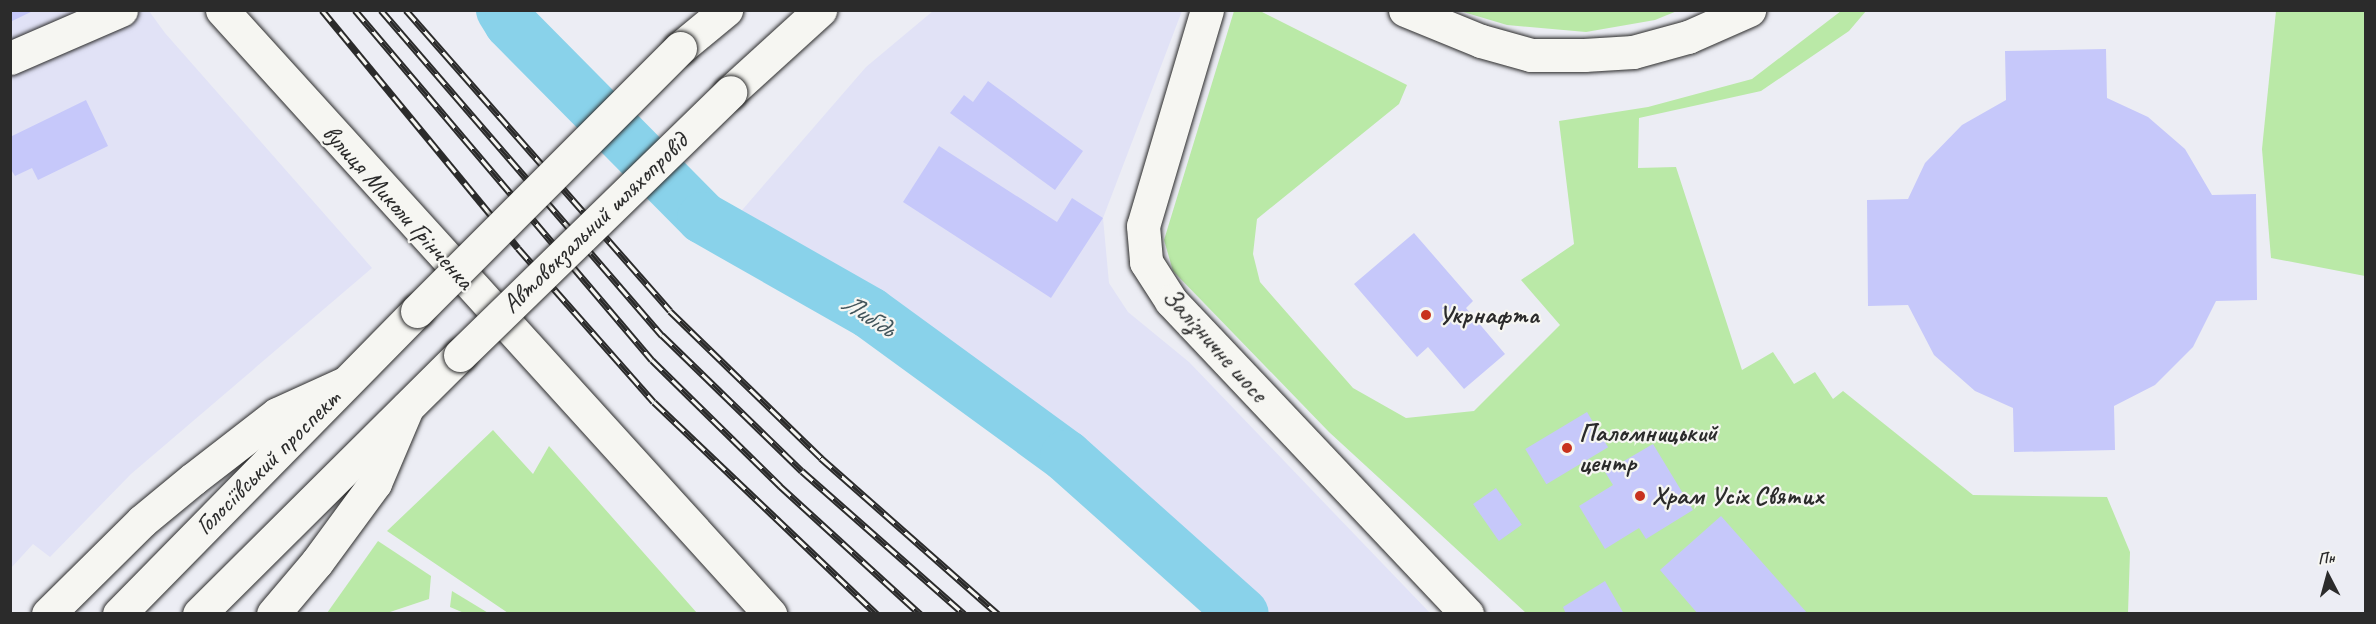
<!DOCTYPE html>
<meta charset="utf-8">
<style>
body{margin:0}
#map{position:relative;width:2376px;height:624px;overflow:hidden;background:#ecedf4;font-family:Caveat,sans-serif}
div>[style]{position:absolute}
.built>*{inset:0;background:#e1e2f6}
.green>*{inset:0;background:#bae9a7}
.river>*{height:52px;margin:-26px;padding:0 26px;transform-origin:26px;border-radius:26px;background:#89d2ea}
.building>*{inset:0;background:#c6c8fa;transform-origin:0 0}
.roads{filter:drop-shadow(0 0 2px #2b2b2b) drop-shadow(0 0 2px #2b2b2b)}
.minor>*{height:33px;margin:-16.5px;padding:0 16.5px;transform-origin:16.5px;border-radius:16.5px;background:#f6f6f2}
.tertiary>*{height:33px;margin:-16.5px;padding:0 16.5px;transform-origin:16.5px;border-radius:16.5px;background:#f6f6f2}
.secondary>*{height:33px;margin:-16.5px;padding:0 16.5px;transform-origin:16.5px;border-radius:16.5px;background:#f6f6f2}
.primary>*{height:33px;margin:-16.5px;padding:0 16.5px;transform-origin:16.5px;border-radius:16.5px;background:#f6f6f2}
.trunk>*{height:33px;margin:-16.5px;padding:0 16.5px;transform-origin:16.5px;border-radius:16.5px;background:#f6f6f2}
.rail>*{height:7px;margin-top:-3.5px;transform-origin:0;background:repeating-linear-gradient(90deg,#f6f6f2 0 14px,#2b2b2b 0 28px);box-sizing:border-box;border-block:2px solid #2b2b2b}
.bridges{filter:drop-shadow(0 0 2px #2b2b2b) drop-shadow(0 0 2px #2b2b2b)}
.trunk-bridge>*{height:33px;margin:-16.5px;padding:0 16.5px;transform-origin:16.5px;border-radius:16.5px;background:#f6f6f2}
.dots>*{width:16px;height:16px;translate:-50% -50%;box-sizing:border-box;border:3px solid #f6f6f2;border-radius:50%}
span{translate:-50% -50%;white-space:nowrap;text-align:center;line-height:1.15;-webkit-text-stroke:4.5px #f6f6f2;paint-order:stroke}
.street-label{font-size:26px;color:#2b2b2b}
.poi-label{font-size:26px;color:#2b2b2b;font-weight:700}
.left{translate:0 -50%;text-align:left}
.water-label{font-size:27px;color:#42555b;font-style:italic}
.frame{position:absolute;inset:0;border:12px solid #2b2b2b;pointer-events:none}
.north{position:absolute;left:2298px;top:546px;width:60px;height:60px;-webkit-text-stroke:4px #f6f6f2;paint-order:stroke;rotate:354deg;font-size:16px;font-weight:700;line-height:24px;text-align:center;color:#2b2b2b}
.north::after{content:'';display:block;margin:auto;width:21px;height:27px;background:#2b2b2b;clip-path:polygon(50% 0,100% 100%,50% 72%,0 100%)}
</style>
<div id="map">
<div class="built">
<i style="clip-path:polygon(11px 11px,149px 11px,165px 33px,372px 268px,131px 474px,50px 557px,33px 544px,11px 568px)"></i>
<i style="clip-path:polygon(933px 11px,1182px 11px,1103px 218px,1109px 283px,1128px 312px,1189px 362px,1430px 613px,1255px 613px,1054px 436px,737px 216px,866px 67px)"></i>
</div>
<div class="green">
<i style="clip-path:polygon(1234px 11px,1260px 11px,1407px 85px,1399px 104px,1257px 219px,1253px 254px,1260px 282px,1353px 388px,1406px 418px,1474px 411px,1560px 325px,1521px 280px,1574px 244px,1559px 121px,1648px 107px,1752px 79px,1841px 11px,1866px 11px,1849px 31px,1761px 91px,1639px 118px,1638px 168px,1676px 167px,1742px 370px,1773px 352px,1794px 384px,1815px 372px,1833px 399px,1843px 391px,1973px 495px,2107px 497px,2130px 552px,2128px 613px,1526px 613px,1329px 432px,1173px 271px,1164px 240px)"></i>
<i style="clip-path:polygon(1460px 11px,1677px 10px,1677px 11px,1655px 20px,1586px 32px,1507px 25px)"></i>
<i style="clip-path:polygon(2276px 11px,2365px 11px,2365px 276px,2271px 258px,2262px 149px)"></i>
<i style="clip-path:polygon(493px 430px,533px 474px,549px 446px,697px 613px,508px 613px,387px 531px)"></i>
<i style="clip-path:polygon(378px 541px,431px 576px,429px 599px,387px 613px,327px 613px)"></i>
<i style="clip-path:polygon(452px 591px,485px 611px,488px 613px,464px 613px,450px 607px)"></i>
</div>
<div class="river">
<i style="left:502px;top:10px;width:15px;rotate:58deg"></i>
<i style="left:510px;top:23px;width:274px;rotate:45.3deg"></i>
<i style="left:703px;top:218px;width:192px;rotate:29.6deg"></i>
<i style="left:870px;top:313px;width:243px;rotate:36.1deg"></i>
<i style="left:1066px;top:456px;width:237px;rotate:41.8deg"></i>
</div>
<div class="building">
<i style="clip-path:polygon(10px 10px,35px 10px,10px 22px)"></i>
<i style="clip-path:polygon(2106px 49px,2107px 98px,2148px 117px,2185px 149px,2212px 195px,2256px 194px,2257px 300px,2216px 301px,2193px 347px,2155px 385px,2114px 406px,2115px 450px,2014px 452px,2013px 408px,1975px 391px,1934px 355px,1908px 305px,1868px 306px,1867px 200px,1908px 199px,1925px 163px,1962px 125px,2006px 100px,2005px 51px)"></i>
<i style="clip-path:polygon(988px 81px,1083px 151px,1055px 190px,950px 113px,964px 95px,973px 102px)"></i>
<i style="clip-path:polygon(86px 100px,108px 146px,38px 180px,32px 168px,15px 176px,10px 168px,10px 137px)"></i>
<i style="clip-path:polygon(939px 146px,1057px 222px,1072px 198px,1103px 218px,1051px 298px,903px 202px)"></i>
<i style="clip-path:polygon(1414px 233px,1473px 301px,1466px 308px,1505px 354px,1464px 389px,1428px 347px,1417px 357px,1354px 284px)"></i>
<i style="left:1587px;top:412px;width:41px;height:72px;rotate:59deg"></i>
<i style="clip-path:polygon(1653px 444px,1693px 510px,1646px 539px,1639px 528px,1605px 549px,1579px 506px,1613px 485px,1605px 472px)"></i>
<i style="left:1496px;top:488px;width:45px;height:28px;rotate:55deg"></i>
<i style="clip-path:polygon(1721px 516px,1808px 614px,1698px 614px,1660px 570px)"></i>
<i style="clip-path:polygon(1605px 581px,1624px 614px,1566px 614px,1563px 607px)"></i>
</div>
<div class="roads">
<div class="minor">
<i style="left:10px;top:58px;width:121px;rotate:-23.4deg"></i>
</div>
<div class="tertiary">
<i style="left:1207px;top:10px;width:225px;rotate:106.5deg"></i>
<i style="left:1143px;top:226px;width:36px;rotate:85deg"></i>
<i style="left:1146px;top:262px;width:46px;rotate:57.3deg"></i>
<i style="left:1171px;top:301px;width:431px;rotate:46.6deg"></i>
</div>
<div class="secondary">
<i style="left:222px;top:10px;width:816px;rotate:47.78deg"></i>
</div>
<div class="primary">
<i style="left:1405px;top:10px;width:82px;rotate:22.2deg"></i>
<i style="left:1481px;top:41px;width:52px;rotate:15.6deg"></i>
<i style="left:1531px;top:55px;width:53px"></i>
<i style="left:1584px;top:55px;width:49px;rotate:-3.5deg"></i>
<i style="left:1633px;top:52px;width:57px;rotate:-15.3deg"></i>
<i style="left:1688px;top:37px;width:67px;rotate:-23.9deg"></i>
<i style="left:48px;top:614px;width:132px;rotate:-44.7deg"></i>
<i style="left:142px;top:521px;width:66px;rotate:-39.5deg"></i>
<i style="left:193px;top:479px;width:106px;rotate:-37.7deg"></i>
<i style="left:277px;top:414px;width:75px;rotate:-24.5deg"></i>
<i style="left:273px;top:614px;width:68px;rotate:-49.8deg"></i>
<i style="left:317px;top:562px;width:98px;rotate:-53.7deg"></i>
<i style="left:375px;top:483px;width:82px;rotate:-66.9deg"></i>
</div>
<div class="trunk">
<i style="left:680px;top:48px;width:60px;rotate:-39.6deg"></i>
<i style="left:730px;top:92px;width:122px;rotate:-42.3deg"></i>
<i style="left:119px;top:614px;width:425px;rotate:-45.5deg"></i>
<i style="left:199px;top:614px;width:368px;rotate:-44.8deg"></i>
</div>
</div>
<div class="rail">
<i style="left:322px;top:10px;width:308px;rotate:50.5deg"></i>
<i style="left:518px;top:248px;width:205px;rotate:48.6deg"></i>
<i style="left:654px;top:402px;width:308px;rotate:43.6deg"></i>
<i style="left:355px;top:10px;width:459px;rotate:49.7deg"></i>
<i style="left:652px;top:360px;width:180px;rotate:44.5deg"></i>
<i style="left:780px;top:486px;width:190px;rotate:42.4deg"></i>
<i style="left:381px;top:10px;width:430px;rotate:49.2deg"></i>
<i style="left:662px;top:335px;width:195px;rotate:44.2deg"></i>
<i style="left:802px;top:471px;width:216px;rotate:41.4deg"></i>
<i style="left:406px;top:10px;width:400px;rotate:48.7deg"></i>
<i style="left:670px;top:311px;width:211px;rotate:44.2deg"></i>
<i style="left:821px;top:458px;width:236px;rotate:41.4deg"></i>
</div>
<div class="bridges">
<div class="trunk-bridge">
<i style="left:417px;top:311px;width:372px;rotate:-45deg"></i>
<i style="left:460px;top:355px;width:377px;rotate:-44.2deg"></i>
</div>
</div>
<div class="dots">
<i style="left:1426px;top:315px;background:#c8321e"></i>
<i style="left:1567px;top:448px;background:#c8321e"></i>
<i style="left:1640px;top:496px;background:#c8321e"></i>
</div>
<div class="street-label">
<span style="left:398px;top:207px;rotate:48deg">вулиця Миколи Грінченка</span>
<span style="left:595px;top:223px;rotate:-44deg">Автовокзальний шляхопровід</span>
<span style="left:1215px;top:345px;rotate:48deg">Залізничне шосе</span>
<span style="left:268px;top:462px;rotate:-45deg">Голосіївський проспект</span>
</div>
<div class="poi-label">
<span class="left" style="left:1438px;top:315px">Укрнафта</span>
<span class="left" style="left:1579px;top:448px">Паломницький<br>центр</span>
<span class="left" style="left:1652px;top:496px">Храм Усіх Святих</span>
</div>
<div class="water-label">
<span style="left:868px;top:315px;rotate:33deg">Либідь</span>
</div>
<div class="frame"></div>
<div class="north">Пн</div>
</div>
